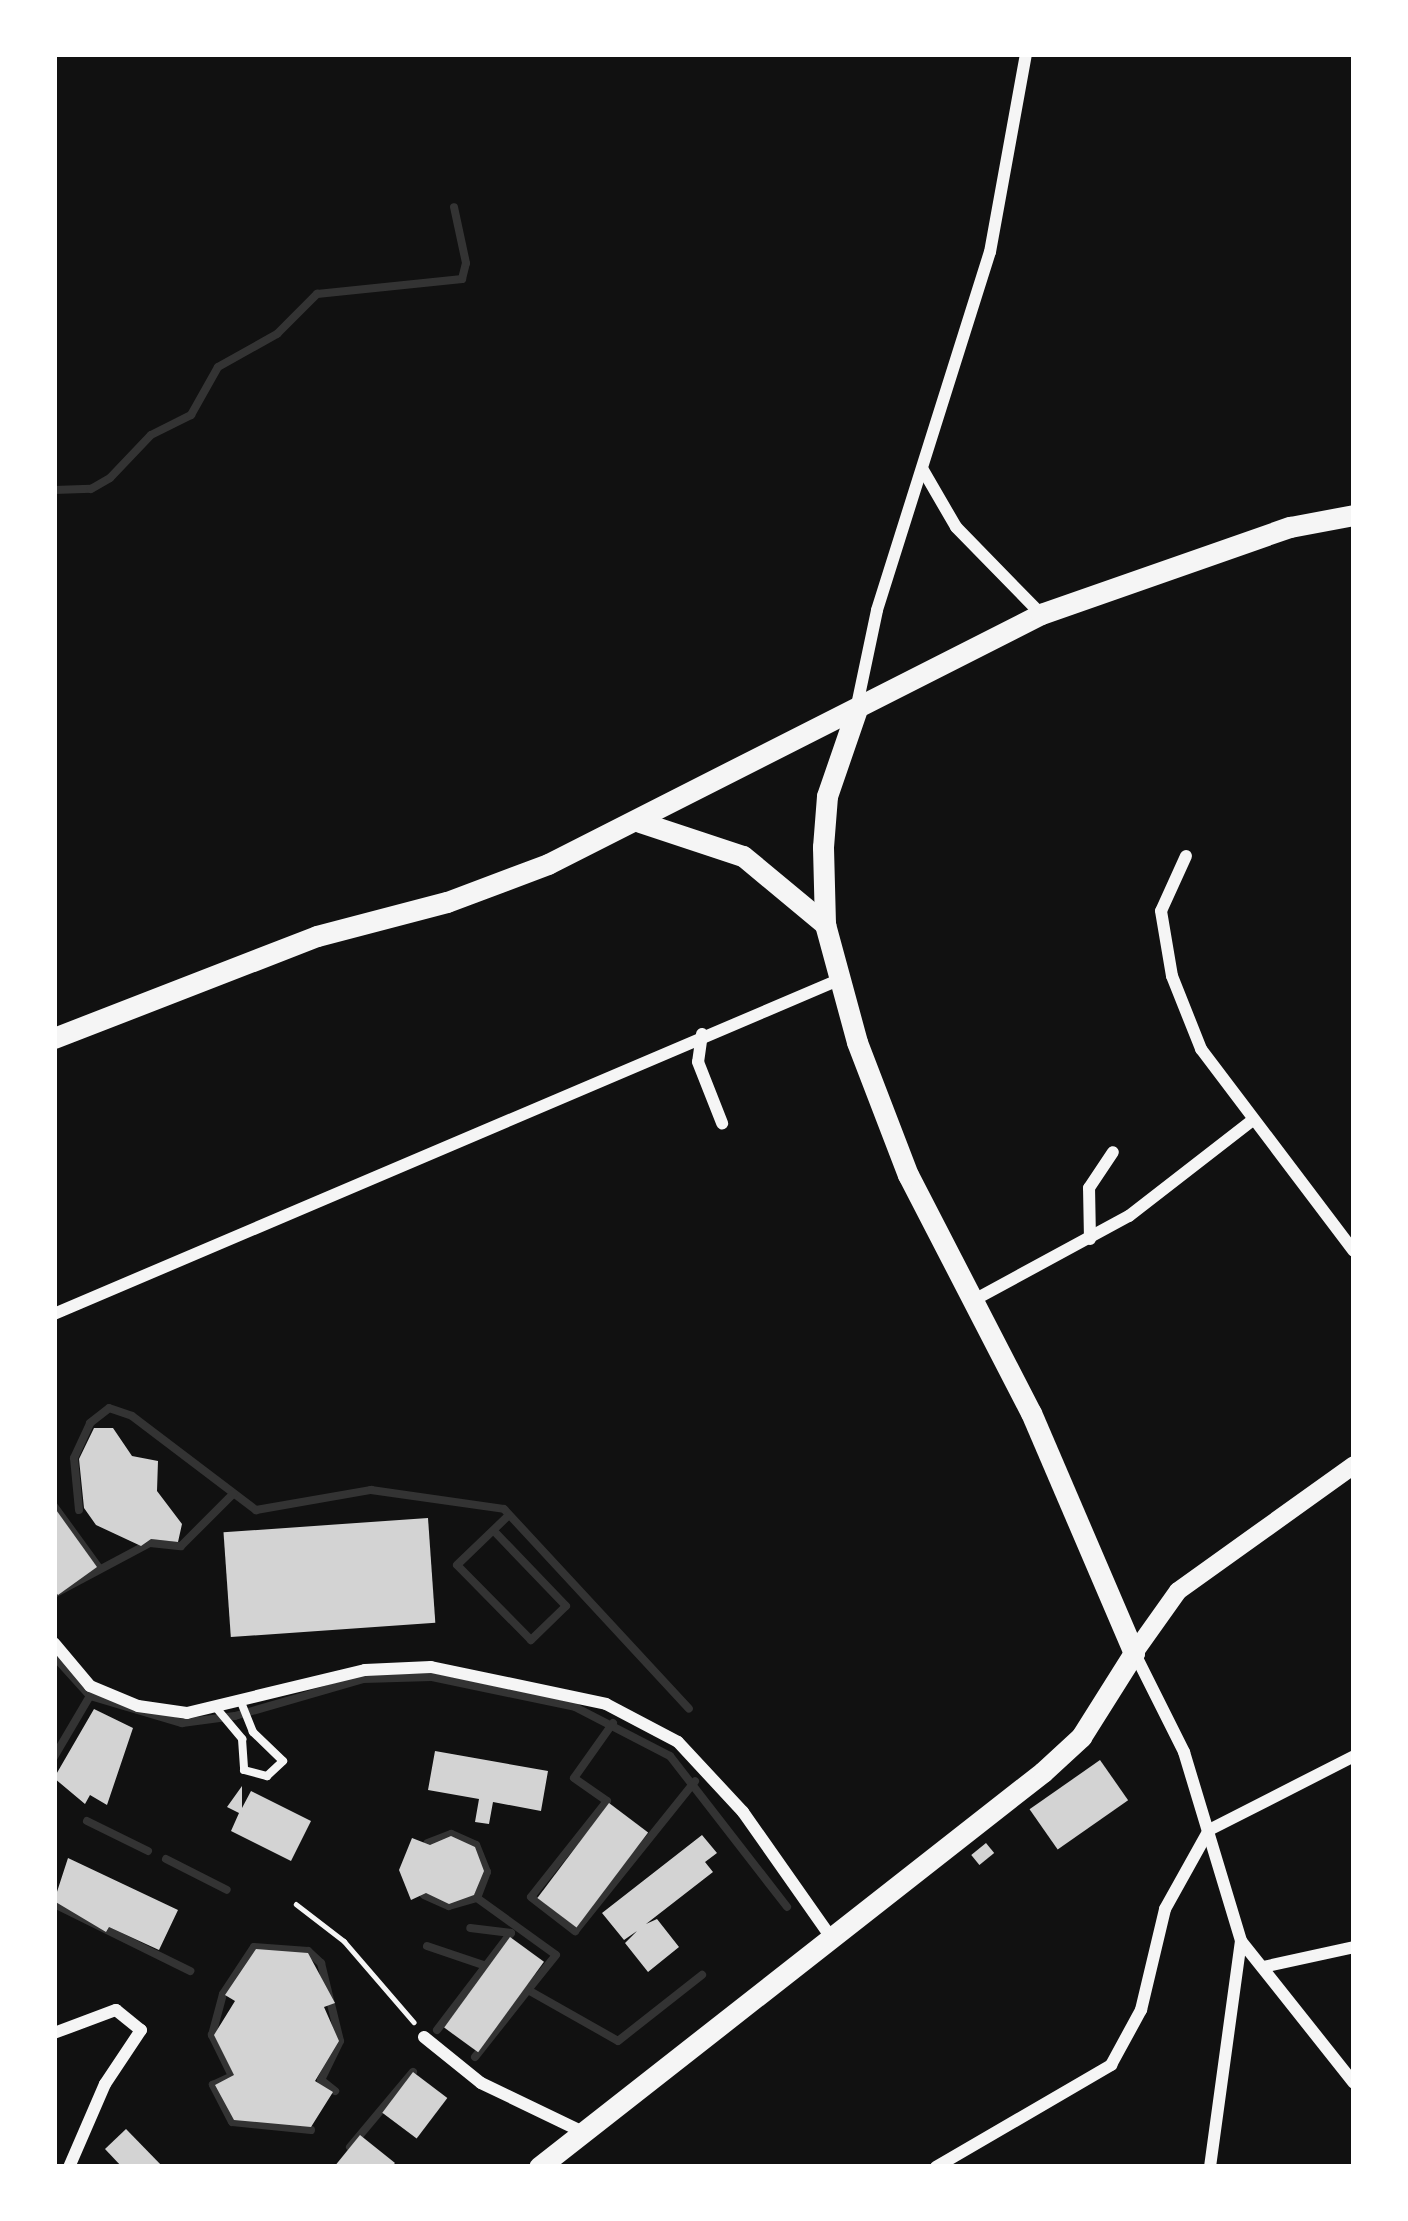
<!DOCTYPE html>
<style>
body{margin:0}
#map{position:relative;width:1408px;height:2221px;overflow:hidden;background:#111;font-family:Quicksand,sans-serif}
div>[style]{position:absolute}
.stream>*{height:8px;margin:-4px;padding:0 4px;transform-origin:4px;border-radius:4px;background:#333}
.building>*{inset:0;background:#d3d3d3;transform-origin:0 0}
.path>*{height:4.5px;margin:-2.25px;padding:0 2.25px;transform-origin:2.25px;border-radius:2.25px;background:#f5f5f5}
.service>*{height:8px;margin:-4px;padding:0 4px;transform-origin:4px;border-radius:4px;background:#f5f5f5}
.minor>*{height:12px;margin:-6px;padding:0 6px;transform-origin:6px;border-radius:6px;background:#f5f5f5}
.tertiary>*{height:18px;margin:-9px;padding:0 9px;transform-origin:9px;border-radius:9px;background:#f5f5f5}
.secondary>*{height:21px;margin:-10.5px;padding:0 10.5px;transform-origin:10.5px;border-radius:10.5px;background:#f5f5f5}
.primary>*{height:21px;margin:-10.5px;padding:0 10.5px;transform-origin:10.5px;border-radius:10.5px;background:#f5f5f5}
span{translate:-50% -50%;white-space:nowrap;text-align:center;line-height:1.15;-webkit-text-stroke:9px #fff;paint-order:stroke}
.frame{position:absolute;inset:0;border:57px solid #fff;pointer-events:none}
</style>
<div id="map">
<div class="stream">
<i style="left:54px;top:490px;width:37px;rotate:-2deg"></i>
<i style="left:91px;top:489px;width:22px;rotate:-30deg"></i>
<i style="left:110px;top:478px;width:59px;rotate:-46.4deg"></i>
<i style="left:151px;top:435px;width:45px;rotate:-26.6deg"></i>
<i style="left:191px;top:415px;width:55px;rotate:-60.6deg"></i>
<i style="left:218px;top:367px;width:68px;rotate:-29.2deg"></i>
<i style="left:277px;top:334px;width:57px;rotate:-45deg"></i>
<i style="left:317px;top:294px;width:146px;rotate:-5.9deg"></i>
<i style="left:462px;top:279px;width:16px;rotate:-76deg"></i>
<i style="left:466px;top:263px;width:57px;rotate:-102.1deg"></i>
<i style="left:54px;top:1506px;width:77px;rotate:54deg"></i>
<i style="left:79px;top:1510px;width:52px;rotate:-95.5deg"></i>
<i style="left:74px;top:1458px;width:38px;rotate:-65deg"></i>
<i style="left:90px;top:1423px;width:24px;rotate:-38deg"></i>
<i style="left:109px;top:1408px;width:24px;rotate:19deg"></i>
<i style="left:132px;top:1416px;width:156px;rotate:37.2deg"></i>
<i style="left:256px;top:1510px;width:117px;rotate:-9.9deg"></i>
<i style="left:371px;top:1490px;width:134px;rotate:8.1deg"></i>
<i style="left:504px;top:1509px;width:272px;rotate:47.2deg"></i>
<i style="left:494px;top:1531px;width:104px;rotate:46.2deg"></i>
<i style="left:566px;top:1606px;width:49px;rotate:135.8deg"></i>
<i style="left:531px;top:1640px;width:105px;rotate:-134.6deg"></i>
<i style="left:457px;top:1565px;width:72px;rotate:-43.9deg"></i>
<i style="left:54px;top:1594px;width:109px;rotate:-28deg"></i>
<i style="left:150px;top:1543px;width:31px;rotate:6deg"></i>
<i style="left:181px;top:1546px;width:74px;rotate:-45deg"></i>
<i style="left:54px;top:1656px;width:54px;rotate:48deg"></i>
<i style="left:90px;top:1696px;width:96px;rotate:16.4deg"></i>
<i style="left:182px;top:1723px;width:53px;rotate:-7.5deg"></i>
<i style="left:235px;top:1716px;width:133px;rotate:-16.1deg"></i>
<i style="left:363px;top:1679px;width:69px;rotate:-1.7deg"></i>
<i style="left:432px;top:1677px;width:146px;rotate:11.8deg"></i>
<i style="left:575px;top:1707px;width:107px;rotate:27.3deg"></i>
<i style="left:670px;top:1756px;width:191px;rotate:52.2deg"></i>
<i style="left:613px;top:1723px;width:67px;rotate:125.3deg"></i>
<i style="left:574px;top:1778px;width:40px;rotate:34.9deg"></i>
<i style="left:607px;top:1801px;width:122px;rotate:128.4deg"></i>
<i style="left:531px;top:1897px;width:56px;rotate:37.7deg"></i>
<i style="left:575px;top:1931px;width:192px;rotate:-51.3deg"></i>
<i style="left:54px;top:1757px;width:71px;rotate:-59.5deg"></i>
<i style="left:87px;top:1821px;width:68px;rotate:26.2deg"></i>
<i style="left:166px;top:1859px;width:68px;rotate:26.9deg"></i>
<i style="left:424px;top:1895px;width:27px;rotate:24deg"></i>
<i style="left:449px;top:1906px;width:29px;rotate:-16deg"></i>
<i style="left:477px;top:1898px;width:28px;rotate:-69deg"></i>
<i style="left:487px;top:1872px;width:29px;rotate:-112deg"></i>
<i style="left:476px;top:1845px;width:27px;rotate:-156deg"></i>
<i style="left:451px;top:1834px;width:25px;rotate:159deg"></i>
<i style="left:477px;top:1898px;width:97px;rotate:35.8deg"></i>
<i style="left:556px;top:1955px;width:45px;rotate:128.7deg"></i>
<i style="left:528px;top:1990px;width:103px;rotate:29.5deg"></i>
<i style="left:618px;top:2041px;width:107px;rotate:-38.2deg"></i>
<i style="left:54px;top:1904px;width:152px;rotate:26.2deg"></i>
<i style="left:427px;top:1946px;width:62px;rotate:18.7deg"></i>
<i style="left:437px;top:2030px;width:122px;rotate:-52.7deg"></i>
<i style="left:511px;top:1933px;width:41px;rotate:-173deg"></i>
<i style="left:475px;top:2057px;width:85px;rotate:-51.7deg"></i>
<i style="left:311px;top:2130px;width:79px;rotate:-174.2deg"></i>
<i style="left:232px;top:2122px;width:42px;rotate:-117.2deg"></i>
<i style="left:213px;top:2085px;width:21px;rotate:-25deg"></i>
<i style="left:232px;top:2076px;width:46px;rotate:-116deg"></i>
<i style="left:212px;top:2035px;width:42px;rotate:-75deg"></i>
<i style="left:223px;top:1994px;width:56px;rotate:-56.6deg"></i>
<i style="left:254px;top:1947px;width:54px;rotate:4.2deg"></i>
<i style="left:308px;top:1951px;width:18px;rotate:43deg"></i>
<i style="left:321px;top:1963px;width:80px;rotate:76.3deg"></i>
<i style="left:340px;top:2041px;width:43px;rotate:116deg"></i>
<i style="left:321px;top:2080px;width:18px;rotate:38deg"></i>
<i style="left:350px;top:2147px;width:98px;rotate:-50deg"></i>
</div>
<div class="building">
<i style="clip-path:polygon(94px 1428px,113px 1428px,132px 1456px,158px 1461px,157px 1491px,182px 1524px,178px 1542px,151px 1539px,141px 1546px,96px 1525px,84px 1508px,79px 1459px)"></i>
<i style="clip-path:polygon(54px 1507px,97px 1567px,58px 1595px,54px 1590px)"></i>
<i style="left:428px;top:1518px;width:105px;height:205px;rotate:86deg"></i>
<i style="clip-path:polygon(94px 1709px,133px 1728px,107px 1805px,90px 1795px,85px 1804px,54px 1778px)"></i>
<i style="clip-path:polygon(435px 1751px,548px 1771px,541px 1811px,493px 1802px,489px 1824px,475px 1822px,479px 1799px,428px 1790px)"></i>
<i style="left:1100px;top:1760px;width:49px;height:86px;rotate:55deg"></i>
<i style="clip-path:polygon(242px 1786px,242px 1808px,251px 1791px,311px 1821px,291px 1861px,231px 1831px,239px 1813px,227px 1807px)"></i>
<i style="left:609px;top:1803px;width:49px;height:119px;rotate:37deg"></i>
<i style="clip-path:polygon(702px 1835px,717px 1853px,705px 1862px,713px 1872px,646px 1924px,657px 1919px,679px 1947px,648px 1972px,625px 1943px,637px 1931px,624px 1940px,602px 1913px)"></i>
<i style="clip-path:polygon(451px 1836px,475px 1847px,484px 1871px,474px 1895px,449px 1904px,426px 1893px,411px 1900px,399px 1870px,412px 1838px,430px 1845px)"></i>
<i style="left:986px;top:1843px;width:13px;height:19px;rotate:51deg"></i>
<i style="clip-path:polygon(68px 1858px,178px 1910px,159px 1950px,109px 1927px,106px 1932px,54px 1901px)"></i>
<i style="left:510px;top:1937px;width:42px;height:112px;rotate:36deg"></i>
<i style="clip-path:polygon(256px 1949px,308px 1953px,335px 2003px,324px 2007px,339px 2041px,315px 2081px,333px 2092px,311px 2127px,234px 2120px,215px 2085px,234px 2075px,214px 2035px,235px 2001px,225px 1995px)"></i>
<i style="left:413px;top:2072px;width:43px;height:51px;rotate:37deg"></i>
<i style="clip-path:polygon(126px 2129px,163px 2167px,122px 2167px,105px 2149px)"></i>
<i style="clip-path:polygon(360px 2135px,395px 2163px,391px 2167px,334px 2167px)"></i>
</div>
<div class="path">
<i style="left:296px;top:1904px;width:61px;rotate:37.6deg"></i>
<i style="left:344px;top:1941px;width:107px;rotate:49.2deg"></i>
</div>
<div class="service">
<i style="left:218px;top:1710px;width:38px;rotate:50deg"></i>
<i style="left:242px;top:1739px;width:31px;rotate:86deg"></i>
<i style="left:244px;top:1770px;width:24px;rotate:15deg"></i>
<i style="left:267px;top:1776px;width:22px;rotate:-43deg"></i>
<i style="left:283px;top:1761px;width:42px;rotate:-136deg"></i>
<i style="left:253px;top:1732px;width:29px;rotate:-112deg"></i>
</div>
<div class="minor">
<i style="left:923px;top:470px;width:66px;rotate:59.9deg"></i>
<i style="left:956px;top:527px;width:122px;rotate:45.7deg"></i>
<i style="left:856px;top:710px;width:102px;rotate:-78.1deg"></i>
<i style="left:877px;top:610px;width:375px;rotate:-72.5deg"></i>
<i style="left:990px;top:252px;width:201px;rotate:-79.7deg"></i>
<i style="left:1186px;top:856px;width:60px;rotate:114.4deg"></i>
<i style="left:1161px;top:911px;width:66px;rotate:80.4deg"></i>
<i style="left:1172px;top:976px;width:79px;rotate:68.3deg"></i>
<i style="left:1201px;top:1049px;width:253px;rotate:52.9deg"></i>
<i style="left:702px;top:1034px;width:28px;rotate:98deg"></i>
<i style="left:698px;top:1062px;width:66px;rotate:68.5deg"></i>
<i style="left:1090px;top:1239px;width:51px;rotate:-91.1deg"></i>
<i style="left:1089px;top:1188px;width:43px;rotate:-56.3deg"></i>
<i style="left:974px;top:1300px;width:176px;rotate:-28.5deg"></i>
<i style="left:1129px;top:1216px;width:153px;rotate:-37.8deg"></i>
<i style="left:54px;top:1314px;width:855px;rotate:-23.06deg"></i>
<i style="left:54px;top:1643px;width:56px;rotate:50.1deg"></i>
<i style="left:90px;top:1686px;width:52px;rotate:22.6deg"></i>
<i style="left:138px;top:1706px;width:49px;rotate:8.1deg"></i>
<i style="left:187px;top:1713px;width:183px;rotate:-13.6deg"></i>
<i style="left:365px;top:1670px;width:66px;rotate:-2.6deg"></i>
<i style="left:431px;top:1667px;width:179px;rotate:11.9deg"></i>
<i style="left:606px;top:1704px;width:81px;rotate:27.8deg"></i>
<i style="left:678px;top:1742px;width:96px;rotate:47.1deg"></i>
<i style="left:743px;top:1812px;width:153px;rotate:54.9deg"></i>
<i style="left:1135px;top:1654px;width:110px;rotate:63.4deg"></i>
<i style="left:1184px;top:1752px;width:197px;rotate:73.2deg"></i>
<i style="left:1241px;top:1941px;width:181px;rotate:51.5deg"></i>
<i style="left:1263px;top:1967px;width:93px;rotate:-12.4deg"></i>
<i style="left:54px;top:2033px;width:66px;rotate:-20.4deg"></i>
<i style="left:116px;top:2010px;width:32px;rotate:39deg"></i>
<i style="left:141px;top:2030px;width:65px;rotate:123.7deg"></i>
<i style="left:105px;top:2084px;width:90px;rotate:113.4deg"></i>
<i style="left:424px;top:2037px;width:73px;rotate:38.9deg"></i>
<i style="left:481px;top:2083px;width:113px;rotate:25.7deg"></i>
<i style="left:936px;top:2167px;width:203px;rotate:-30.2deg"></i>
<i style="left:1111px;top:2065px;width:63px;rotate:-61.4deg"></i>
<i style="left:1141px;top:2010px;width:104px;rotate:-76.6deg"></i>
<i style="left:1165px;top:1909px;width:90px;rotate:-60.9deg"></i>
<i style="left:1209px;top:1830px;width:163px;rotate:-27deg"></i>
<i style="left:1210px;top:2167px;width:228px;rotate:-82.2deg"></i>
</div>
<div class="tertiary">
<i style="left:1134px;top:1653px;width:76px;rotate:-54.6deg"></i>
<i style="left:1178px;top:1591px;width:216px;rotate:-35.6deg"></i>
</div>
<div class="secondary">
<i style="left:640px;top:822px;width:108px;rotate:18.3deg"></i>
<i style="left:743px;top:856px;width:107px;rotate:39.7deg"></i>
<i style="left:539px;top:2167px;width:640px;rotate:-38.09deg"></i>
<i style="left:1043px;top:1772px;width:52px;rotate:-42.6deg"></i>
<i style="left:1081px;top:1737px;width:99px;rotate:-57.8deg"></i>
<i style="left:1134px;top:1653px;width:261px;rotate:-113.2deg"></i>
<i style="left:1031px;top:1413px;width:268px;rotate:-117.3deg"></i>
<i style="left:908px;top:1175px;width:142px;rotate:-111deg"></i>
<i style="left:857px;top:1042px;width:122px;rotate:-105.2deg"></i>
<i style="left:825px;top:924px;width:77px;rotate:-91.5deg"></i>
<i style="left:823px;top:847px;width:51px;rotate:-85.5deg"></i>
<i style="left:827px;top:796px;width:89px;rotate:-71deg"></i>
</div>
<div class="primary">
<i style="left:54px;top:1038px;width:282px;rotate:-21.2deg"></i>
<i style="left:317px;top:936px;width:134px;rotate:-14.7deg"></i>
<i style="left:447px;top:902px;width:108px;rotate:-20.6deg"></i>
<i style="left:548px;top:864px;width:553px;rotate:-26.89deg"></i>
<i style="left:1041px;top:614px;width:264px;rotate:-19.3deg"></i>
<i style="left:1290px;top:527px;width:65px;rotate:-10.6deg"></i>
</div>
<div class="frame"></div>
</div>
